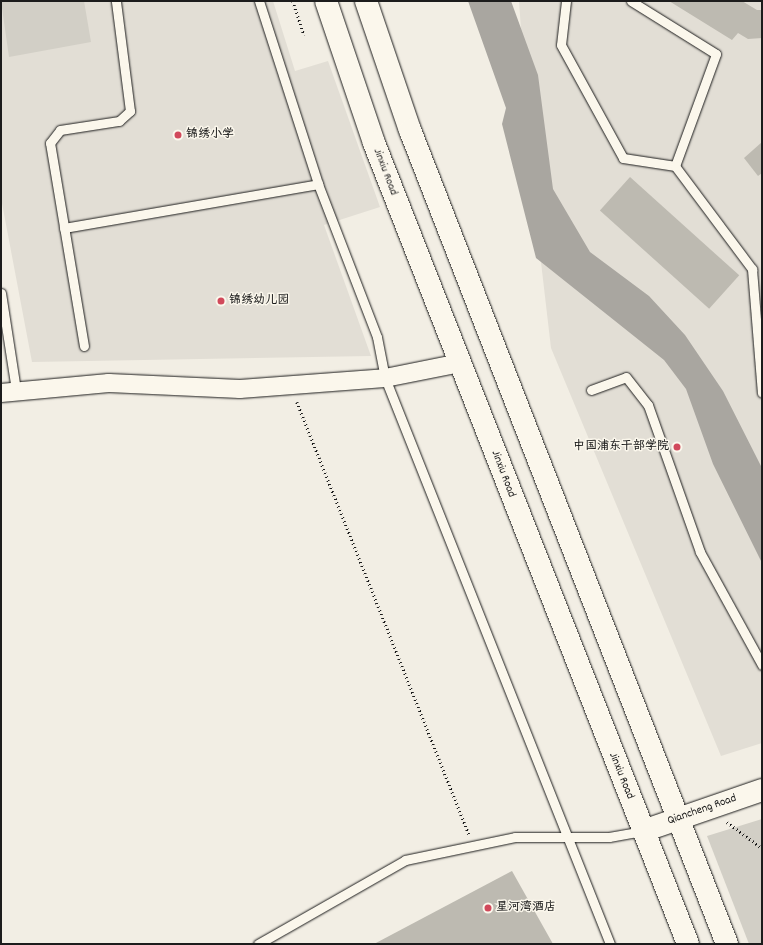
<!DOCTYPE html>
<meta charset="utf-8">
<style>
body{margin:0}
#map{position:relative;width:763px;height:945px;overflow:hidden;background:#f2eee4;font-family:Dekko,"LXGW WenKai TC",sans-serif}
div>[style]{position:absolute}
.built>*{inset:0;background:#e2ded5}
.green>*{inset:0;background:#d2cfc6}
.water>*{inset:0;background:#a9a6a0}
.building>*{inset:0;background:#bdbab1;transform-origin:0 0}
.path>*{height:2.5px;margin-top:-1.25px;transform-origin:0;background:repeating-linear-gradient(90deg,#1c1c1c 0 1px,transparent 0 4px)}
.roads{filter:drop-shadow(0 0 1px #1c1c1c) drop-shadow(0 0 1px #1c1c1c)}
.service>*{height:9px;margin:-4.5px;padding:0 4.5px;transform-origin:4.5px;border-radius:4.5px;background:#fbf7ec}
.minor>*{height:18px;margin:-9px;padding:0 9px;transform-origin:9px;border-radius:9px;background:#fbf7ec}
.tertiary>*{height:22px;margin:-11px;padding:0 11px;transform-origin:11px;border-radius:11px;background:#fbf7ec}
.secondary>*{height:22px;margin:-11px;padding:0 11px;transform-origin:11px;border-radius:11px;background:#fbf7ec}
.dots>*{width:11px;height:11px;translate:-50% -50%;box-sizing:border-box;border:2px solid #fbf7ec;border-radius:50%}
span{translate:-50% -50%;white-space:nowrap;text-align:center;line-height:1.15;-webkit-text-stroke:3px #fbf7ec;paint-order:stroke}
.poi-label{font-size:12px;color:#1c1c1c;font-weight:700}
.left{translate:0 -50%;text-align:left}
.right{translate:-100% -50%;text-align:right}
.street-label{font-size:12px;color:#1c1c1c}
.frame{position:absolute;inset:0;border:2px solid #1c1c1c;pointer-events:none}
</style>
<div id="map">
<div class="built">
<i style="clip-path:polygon(1px 1px,273px 1px,295px 71px,328px 61px,380px 207px,324px 225px,371px 356px,32px 362px,1px 198px)"></i>
<i style="clip-path:polygon(519px 1px,762px 1px,762px 743px,721px 756px,551px 348px,532px 185px)"></i>
</div>
<div class="green">
<i style="clip-path:polygon(1px 1px,84px 1px,91px 42px,9px 57px)"></i>
<i style="clip-path:polygon(762px 819px,762px 944px,749px 944px,707px 836px)"></i>
</div>
<div class="water">
<i style="clip-path:polygon(468px 1px,511px 1px,538px 75px,553px 189px,590px 252px,649px 296px,685px 335px,723px 391px,762px 468px,762px 563px,713px 464px,686px 389px,664px 360px,536px 258px,502px 124px,506px 108px)"></i>
</div>
<div class="building">
<i style="clip-path:polygon(669px 1px,742px 1px,757px 10px,762px 10px,762px 38px,748px 39px,738px 33px,732px 40px)"></i>
<i style="clip-path:polygon(762px 142px,762px 173px,758px 176px,744px 158px)"></i>
<i style="left:630px;top:177px;width:147px;height:45px;rotate:42deg"></i>
<i style="clip-path:polygon(512px 871px,553px 944px,374px 944px)"></i>
</div>
<div class="path">
<i style="left:293px;top:1px;width:36px;rotate:72deg"></i>
<i style="left:403px;top:1px;width:1px;rotate:90deg"></i>
<i style="left:297px;top:402px;width:465px;rotate:68.3deg"></i>
<i style="left:727px;top:822px;width:44px;rotate:36.6deg"></i>
</div>
<div class="roads">
<div class="service">
<i style="left:259px;top:1px;width:192px;rotate:72.1deg"></i>
<i style="left:318px;top:184px;width:164px;rotate:68.9deg"></i>
<i style="left:377px;top:337px;width:42px;rotate:79deg"></i>
<i style="left:385px;top:378px;width:609px;rotate:68.32deg"></i>
<i style="left:566px;top:1px;width:44px;rotate:96.5deg"></i>
<i style="left:561px;top:45px;width:129px;rotate:61.2deg"></i>
<i style="left:623px;top:158px;width:53px;rotate:8.7deg"></i>
<i style="left:631px;top:1px;width:100px;rotate:31.9deg"></i>
<i style="left:716px;top:54px;width:119px;rotate:110.1deg"></i>
<i style="left:675px;top:166px;width:129px;rotate:53.2deg"></i>
<i style="left:752px;top:269px;width:124px;rotate:85.4deg"></i>
<i style="left:64px;top:228px;width:258px;rotate:-9.8deg"></i>
<i style="left:1px;top:293px;width:98px;rotate:81.2deg"></i>
<i style="left:84px;top:346px;width:206px;rotate:-99.5deg"></i>
<i style="left:50px;top:143px;width:16px;rotate:-52deg"></i>
<i style="left:60px;top:130px;width:60px;rotate:-8.7deg"></i>
<i style="left:119px;top:121px;width:15px;rotate:-42deg"></i>
<i style="left:130px;top:111px;width:111px;rotate:-97.3deg"></i>
<i style="left:591px;top:390px;width:37px;rotate:-20deg"></i>
<i style="left:626px;top:377px;width:36px;rotate:52deg"></i>
<i style="left:648px;top:405px;width:156px;rotate:70.5deg"></i>
<i style="left:700px;top:552px;width:129px;rotate:61.2deg"></i>
<i style="left:258px;top:944px;width:169px;rotate:-29.7deg"></i>
<i style="left:405px;top:860px;width:112px;rotate:-11.8deg"></i>
<i style="left:515px;top:837px;width:94px"></i>
<i style="left:609px;top:837px;width:35px;rotate:-10deg"></i>
</div>
<div class="minor">
<i style="left:1px;top:393px;width:108px;rotate:-5.3deg"></i>
<i style="left:109px;top:383px;width:131px;rotate:2.6deg"></i>
<i style="left:240px;top:389px;width:145px;rotate:-4.3deg"></i>
<i style="left:385px;top:378px;width:76px;rotate:-11.3deg"></i>
</div>
<div class="tertiary">
<i style="left:643px;top:831px;width:126px;rotate:-19deg"></i>
</div>
<div class="secondary">
<i style="left:326px;top:1px;width:150px;rotate:71.3deg"></i>
<i style="left:374px;top:143px;width:860px;rotate:68.59deg"></i>
<i style="left:366px;top:1px;width:136px;rotate:71.2deg"></i>
<i style="left:410px;top:130px;width:874px;rotate:68.72deg"></i>
</div>
</div>
<div class="dots">
<i style="left:178px;top:135px;background:#d1495b"></i>
<i style="left:221px;top:301px;background:#d1495b"></i>
<i style="left:677px;top:447px;background:#d1495b"></i>
<i style="left:488px;top:908px;background:#d1495b"></i>
</div>
<div class="poi-label">
<span class="left" style="left:186px;top:135px">锦绣小学</span>
<span class="left" style="left:229px;top:301px">锦绣幼儿园</span>
<span class="right" style="left:669px;top:447px">中国浦东干部学院</span>
<span class="left" style="left:496px;top:908px">星河湾酒店</span>
</div>
<div class="street-label">
<span style="left:385px;top:172px;rotate:69deg">Jinxiu Road</span>
<span style="left:503px;top:474px;rotate:69deg">Jinxiu Road</span>
<span style="left:621px;top:776px;rotate:68deg">Jinxiu Road</span>
<span style="left:702px;top:810px;rotate:-19deg">Qiancheng Road</span>
</div>
<div class="frame"></div>
</div>
